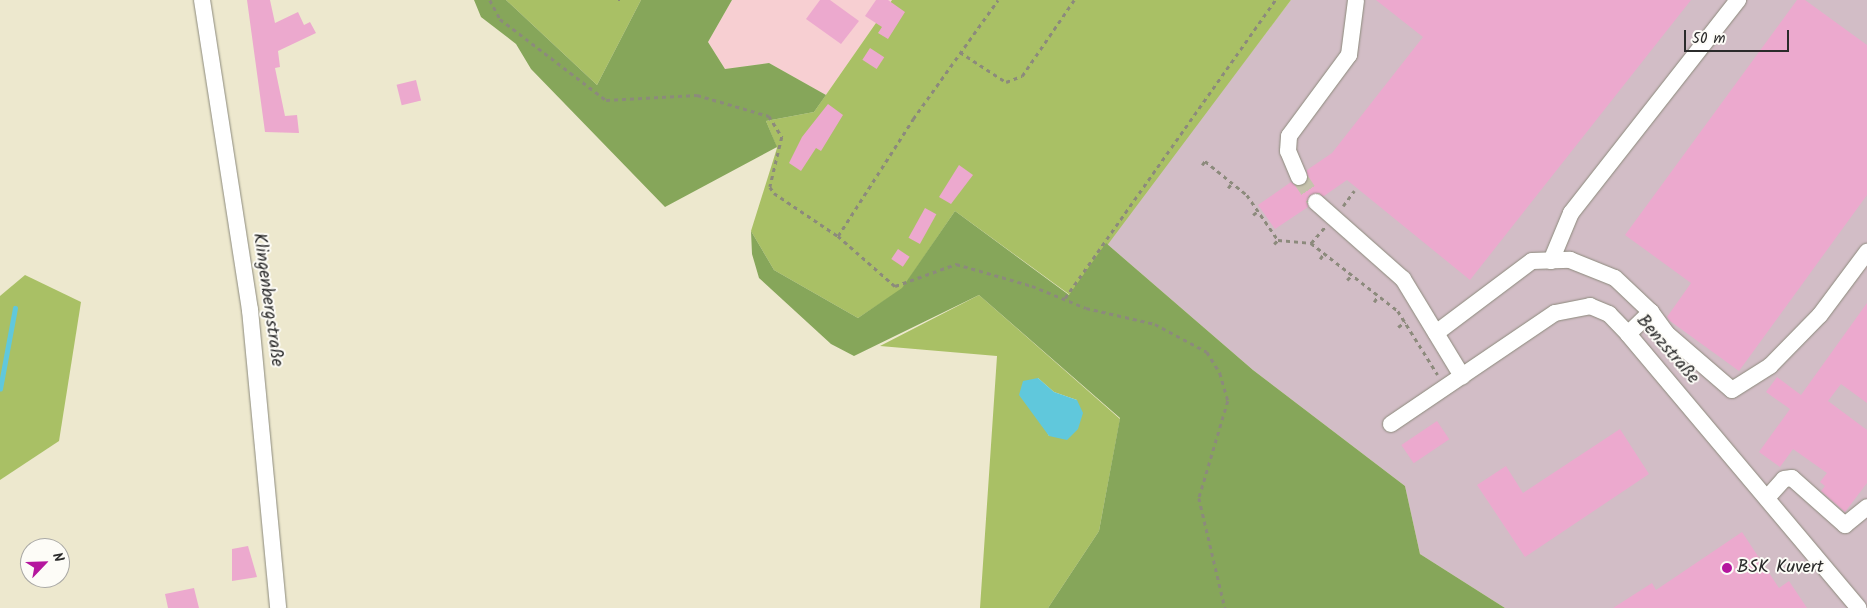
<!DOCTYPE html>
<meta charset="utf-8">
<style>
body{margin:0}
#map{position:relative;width:1867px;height:608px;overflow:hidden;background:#ede8ce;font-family:Kalam,sans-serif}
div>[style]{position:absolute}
.built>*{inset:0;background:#f7cfd2}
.industrial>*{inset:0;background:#d2bdc6}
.green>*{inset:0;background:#a9c065}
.forest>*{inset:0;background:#86a65a}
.water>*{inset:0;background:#60c8dc}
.stream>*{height:4.5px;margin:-2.25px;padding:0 2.25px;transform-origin:2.25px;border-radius:2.25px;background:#60c8dc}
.building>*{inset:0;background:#eca9ce;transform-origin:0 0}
.minor-tunnel>*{height:16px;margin-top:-8px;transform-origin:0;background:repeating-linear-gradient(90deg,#c6c2ad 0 16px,transparent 0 24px)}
.path>*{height:2.5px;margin-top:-1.25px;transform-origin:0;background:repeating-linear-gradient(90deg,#8c8a7c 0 4px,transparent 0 8px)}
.roads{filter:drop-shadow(0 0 1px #8c8a7c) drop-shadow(0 0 1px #8c8a7c)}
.minor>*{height:16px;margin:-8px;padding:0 8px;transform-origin:8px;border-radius:8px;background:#fff}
.dots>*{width:14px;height:14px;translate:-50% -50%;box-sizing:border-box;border:2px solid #fdfcf7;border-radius:50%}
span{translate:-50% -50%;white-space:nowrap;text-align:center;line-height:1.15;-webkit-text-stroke:4px #fdfcf7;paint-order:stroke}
.street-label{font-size:18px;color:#2b2b2b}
.poi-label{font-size:18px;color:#2b2b2b}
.left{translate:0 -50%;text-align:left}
.north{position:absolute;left:20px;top:538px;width:50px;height:50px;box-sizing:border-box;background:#fdfcf7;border:1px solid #a9a8a5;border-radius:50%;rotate:66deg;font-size:14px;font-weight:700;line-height:20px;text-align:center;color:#2b2b2b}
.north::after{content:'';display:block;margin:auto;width:18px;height:22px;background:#b5179e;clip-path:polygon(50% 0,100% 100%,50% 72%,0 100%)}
.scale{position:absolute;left:1684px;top:30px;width:105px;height:22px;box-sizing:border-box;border:2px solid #2b2b2b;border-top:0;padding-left:6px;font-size:15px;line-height:18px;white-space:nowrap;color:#2b2b2b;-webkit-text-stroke:4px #fdfcf7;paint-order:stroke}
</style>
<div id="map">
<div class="built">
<i style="clip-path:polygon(732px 0,892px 0,826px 95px,769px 63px,725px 69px,708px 42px)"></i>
</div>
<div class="industrial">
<i style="clip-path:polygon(1291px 0,1867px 0,1867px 608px,1505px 608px,1420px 554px,1405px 486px,1253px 370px,1106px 243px)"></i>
</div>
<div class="green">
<i style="clip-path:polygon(506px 0,641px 0,597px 85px)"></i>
<i style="clip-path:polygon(892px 0,1291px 0,1070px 295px,955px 211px,902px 289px,858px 318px,774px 270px,751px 231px,777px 148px,766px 121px,814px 112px)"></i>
<i style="clip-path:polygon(25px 275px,81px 302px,59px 441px,0 480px,0 296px)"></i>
<i style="clip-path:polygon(evenodd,979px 295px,1120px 419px,1099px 531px,1048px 608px,940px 608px,980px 608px,997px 356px,880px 346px,979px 295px,1038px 378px,1054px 392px,1077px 400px,1049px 436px,1041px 420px,1038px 378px)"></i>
</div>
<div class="forest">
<i style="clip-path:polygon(474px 0,506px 0,597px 85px,641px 0,732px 0,708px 42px,725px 69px,769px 63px,826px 95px,814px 112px,766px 121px,777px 147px,665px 207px,531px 69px,516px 44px,481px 17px)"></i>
<i style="clip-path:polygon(955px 211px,1069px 295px,1106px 243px,1253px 370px,1405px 486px,1420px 554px,1505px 608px,1048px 608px,1099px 531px,1120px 418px,979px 295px,854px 356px,831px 344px,759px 278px,752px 254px,751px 231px,774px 270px,858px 318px,902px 288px)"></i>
</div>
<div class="water">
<i style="clip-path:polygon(1038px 378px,1054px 392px,1077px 400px,1083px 413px,1078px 429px,1067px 440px,1049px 436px,1019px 395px,1023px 381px)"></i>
</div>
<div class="stream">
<i style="left:0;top:389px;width:82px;rotate:-79.5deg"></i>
</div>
<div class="building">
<i style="clip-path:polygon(247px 0,270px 0,275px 23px,298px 12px,304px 25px,310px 22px,316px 33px,278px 51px,280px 67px,275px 68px,285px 116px,297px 115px,299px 133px,265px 132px)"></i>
<i style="clip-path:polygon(820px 0,830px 0,859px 21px,841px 44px,806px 19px)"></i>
<i style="clip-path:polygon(876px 0,888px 0,905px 12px,888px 39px,878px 33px,882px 27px,865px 16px)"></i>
<i style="clip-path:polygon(1376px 0,1691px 0,1470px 280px,1347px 180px,1324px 196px,1309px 195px,1308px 207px,1275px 229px,1258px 205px,1291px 182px,1298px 187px,1307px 183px,1307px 170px,1332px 153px,1423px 37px)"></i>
<i style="clip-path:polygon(1797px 0,1805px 0,1867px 45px,1867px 195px,1739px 371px,1670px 321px,1667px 317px,1691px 283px,1625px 235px)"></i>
<i style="left:870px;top:48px;width:17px;height:14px;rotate:33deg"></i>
<i style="left:416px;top:80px;width:21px;height:20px;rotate:76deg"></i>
<i style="clip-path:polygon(828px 104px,843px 115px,821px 151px,816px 148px,801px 171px,789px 163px,802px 137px)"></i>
<i style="clip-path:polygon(959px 165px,973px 175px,951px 204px,939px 197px)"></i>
<i style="left:925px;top:208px;width:13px;height:34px;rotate:29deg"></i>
<i style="left:898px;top:249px;width:14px;height:12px;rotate:34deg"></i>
<i style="clip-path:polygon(1867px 303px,1867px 403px,1841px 384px,1828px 401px,1867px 430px,1867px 483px,1845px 512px,1821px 491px,1825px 486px,1820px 482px,1827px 473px,1793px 449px,1780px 467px,1759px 452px,1790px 409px,1766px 392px,1777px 377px,1801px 395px)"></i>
<i style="left:1437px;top:421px;width:22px;height:43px;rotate:56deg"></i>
<i style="clip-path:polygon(1620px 429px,1649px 474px,1525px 557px,1477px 485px,1506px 466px,1523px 493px)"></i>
<i style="clip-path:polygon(1742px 532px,1779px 588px,1789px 581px,1807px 608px,1613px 608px,1652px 583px,1656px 590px)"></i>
<i style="clip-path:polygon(248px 546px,257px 577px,232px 581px,232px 549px)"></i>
<i style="clip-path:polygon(194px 588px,199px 608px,168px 608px,165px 594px)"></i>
</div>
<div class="minor-tunnel">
<i style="left:1299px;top:177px;width:30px;rotate:56deg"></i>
</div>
<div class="path">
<i style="left:490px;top:0;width:21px;rotate:62deg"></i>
<i style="left:500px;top:19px;width:133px;rotate:37.4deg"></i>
<i style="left:606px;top:100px;width:91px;rotate:-3.1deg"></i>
<i style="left:697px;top:95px;width:75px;rotate:16.3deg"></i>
<i style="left:769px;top:116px;width:25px;rotate:58deg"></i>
<i style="left:782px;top:137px;width:51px;rotate:103.5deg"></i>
<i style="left:770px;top:187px;width:7px;rotate:56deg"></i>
<i style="left:774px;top:193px;width:77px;rotate:33.9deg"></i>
<i style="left:838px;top:236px;width:76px;rotate:41.3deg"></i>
<i style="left:895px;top:286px;width:65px;rotate:-19.8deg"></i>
<i style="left:956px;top:264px;width:79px;rotate:16.1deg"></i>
<i style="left:1032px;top:286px;width:58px;rotate:22.2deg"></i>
<i style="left:1086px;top:308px;width:71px;rotate:13.1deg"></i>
<i style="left:1155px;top:324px;width:59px;rotate:28.3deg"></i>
<i style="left:1207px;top:352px;width:25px;rotate:58deg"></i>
<i style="left:1220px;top:373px;width:29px;rotate:74deg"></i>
<i style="left:1228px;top:401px;width:101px;rotate:106.6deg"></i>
<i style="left:1199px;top:498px;width:113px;rotate:76.7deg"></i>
<i style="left:618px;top:0;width:2px"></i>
<i style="left:960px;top:52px;width:55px;rotate:33.1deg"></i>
<i style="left:1006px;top:82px;width:17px;rotate:-21deg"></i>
<i style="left:1022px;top:76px;width:92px;rotate:-55.6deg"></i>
<i style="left:1202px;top:165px;width:5px;rotate:-53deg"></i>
<i style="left:1205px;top:161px;width:54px;rotate:39deg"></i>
<i style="left:1247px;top:195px;width:55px;rotate:55.4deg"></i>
<i style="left:1278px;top:240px;width:33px;rotate:5deg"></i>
<i style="left:1311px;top:243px;width:110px;rotate:38deg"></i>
<i style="left:1398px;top:311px;width:75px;rotate:58deg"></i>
<i style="left:1228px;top:188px;width:6px;rotate:-51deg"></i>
<i style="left:1343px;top:206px;width:19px;rotate:-54deg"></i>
<i style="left:1253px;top:215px;width:6px;rotate:-39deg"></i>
<i style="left:838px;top:236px;width:139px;rotate:-57.3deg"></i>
<i style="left:913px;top:119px;width:146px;rotate:-54.5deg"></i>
<i style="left:1311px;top:243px;width:21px;rotate:-49deg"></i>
<i style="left:1274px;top:244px;width:6px;rotate:-45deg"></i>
<i style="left:1320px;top:259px;width:7px;rotate:-56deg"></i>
<i style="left:1347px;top:280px;width:7px;rotate:-45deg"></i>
<i style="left:1065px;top:298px;width:365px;rotate:-54.8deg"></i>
<i style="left:1374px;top:302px;width:7px;rotate:-56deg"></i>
<i style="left:1398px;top:327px;width:9px;rotate:-36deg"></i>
</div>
<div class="roads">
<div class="minor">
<i style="left:202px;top:0;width:314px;rotate:81.2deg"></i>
<i style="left:250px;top:310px;width:299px;rotate:84.6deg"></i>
<i style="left:1299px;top:177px;width:28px;rotate:-113deg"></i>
<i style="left:1288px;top:151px;width:15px;rotate:-86deg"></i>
<i style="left:1289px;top:136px;width:101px;rotate:-53.5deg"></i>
<i style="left:1349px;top:55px;width:55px;rotate:-82.7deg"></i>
<i style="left:1316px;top:202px;width:116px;rotate:41.5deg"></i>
<i style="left:1403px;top:279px;width:114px;rotate:58.7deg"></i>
<i style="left:1551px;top:261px;width:52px;rotate:-67.4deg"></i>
<i style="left:1571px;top:213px;width:271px;rotate:-51.9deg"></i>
<i style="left:1436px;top:333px;width:120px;rotate:-36.9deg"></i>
<i style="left:1532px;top:261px;width:38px;rotate:-2deg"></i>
<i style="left:1570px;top:260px;width:48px;rotate:21.8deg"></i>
<i style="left:1615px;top:278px;width:50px;rotate:43.4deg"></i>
<i style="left:1651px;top:312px;width:26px;rotate:54deg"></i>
<i style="left:1666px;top:333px;width:87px;rotate:40.8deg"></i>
<i style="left:1732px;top:390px;width:45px;rotate:-32.3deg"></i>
<i style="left:1770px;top:366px;width:71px;rotate:-45.6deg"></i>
<i style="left:1820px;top:315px;width:79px;rotate:-53.3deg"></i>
<i style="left:1628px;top:334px;width:32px;rotate:-44deg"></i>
<i style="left:1391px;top:424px;width:198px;rotate:-34.1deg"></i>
<i style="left:1555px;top:313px;width:36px;rotate:-11deg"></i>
<i style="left:1590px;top:306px;width:21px;rotate:23deg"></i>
<i style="left:1609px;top:314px;width:28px;rotate:46deg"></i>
<i style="left:1628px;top:334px;width:358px;rotate:49.9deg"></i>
<i style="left:1767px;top:498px;width:25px;rotate:-48deg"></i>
<i style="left:1784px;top:479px;width:8px;rotate:-7deg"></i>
<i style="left:1792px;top:478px;width:71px;rotate:41.6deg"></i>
<i style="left:1845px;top:525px;width:28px;rotate:-39deg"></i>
</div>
</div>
<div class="dots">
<i style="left:1727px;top:568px;background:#b5179e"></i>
</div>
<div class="street-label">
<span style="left:267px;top:300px;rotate:82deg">Klingenbergstraße</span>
<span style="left:1667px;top:350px;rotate:49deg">Benzstraße</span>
</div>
<div class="poi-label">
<span class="left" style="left:1737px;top:568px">BSK Kuvert</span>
</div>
<div class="north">N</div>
<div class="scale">50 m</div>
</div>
